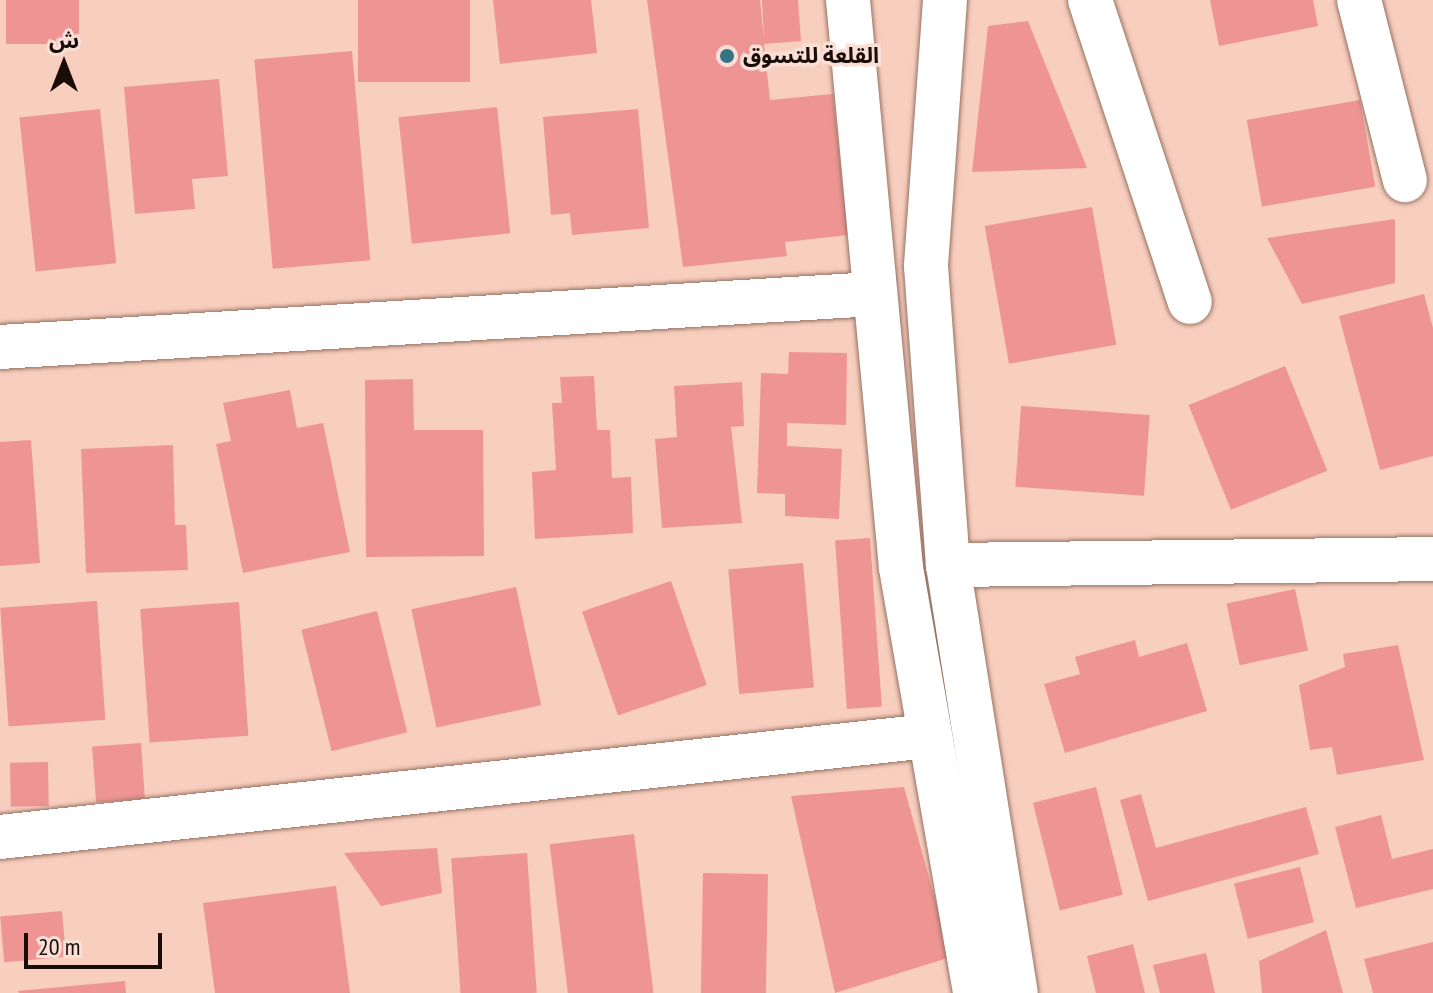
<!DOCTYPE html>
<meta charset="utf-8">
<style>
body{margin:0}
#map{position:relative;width:1433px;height:993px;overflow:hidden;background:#f8cebe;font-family:"PT Sans Narrow","Noto Sans Arabic",sans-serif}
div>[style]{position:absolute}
.building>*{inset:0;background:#ee9594;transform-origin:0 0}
.roads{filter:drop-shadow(0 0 2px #967163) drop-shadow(0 0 2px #967163)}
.minor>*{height:44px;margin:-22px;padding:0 22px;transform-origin:22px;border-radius:22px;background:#fff}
.tertiary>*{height:44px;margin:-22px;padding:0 22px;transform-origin:22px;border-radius:22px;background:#fff}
.dots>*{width:22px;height:22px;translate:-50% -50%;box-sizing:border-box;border:4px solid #f9dfd6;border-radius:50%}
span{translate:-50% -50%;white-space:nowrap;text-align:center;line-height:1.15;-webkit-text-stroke:7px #f9dfd6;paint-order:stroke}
.poi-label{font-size:22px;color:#1a0c07;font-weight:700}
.left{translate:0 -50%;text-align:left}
.north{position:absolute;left:24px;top:24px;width:80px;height:80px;-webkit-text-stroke:6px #f9dfd6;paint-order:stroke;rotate:0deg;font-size:22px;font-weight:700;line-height:32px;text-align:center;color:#1a0c07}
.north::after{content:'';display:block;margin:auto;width:28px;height:36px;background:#1a0c07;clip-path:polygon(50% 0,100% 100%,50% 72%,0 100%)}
.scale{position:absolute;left:24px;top:933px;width:138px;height:36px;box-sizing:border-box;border:4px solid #1a0c07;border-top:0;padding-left:10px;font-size:24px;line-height:28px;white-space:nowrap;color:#1a0c07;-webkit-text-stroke:6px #f9dfd6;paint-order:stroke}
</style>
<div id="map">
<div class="building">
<i style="left:6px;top:0;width:73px;height:44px"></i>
<i style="left:358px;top:0;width:112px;height:82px"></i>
<i style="clip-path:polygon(493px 0,591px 0,597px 53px,500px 64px)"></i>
<i style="clip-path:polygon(647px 0,760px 0,764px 39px,762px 0,798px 0,801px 41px,764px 44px,770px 100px,833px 94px,848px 235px,785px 242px,787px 256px,683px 267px)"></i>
<i style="clip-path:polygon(1210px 0,1313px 0,1318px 26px,1219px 46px)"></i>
<i style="clip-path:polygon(1028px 21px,1087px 168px,972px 172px,988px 26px)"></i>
<i style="left:352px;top:51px;width:210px;height:98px;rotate:85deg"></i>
<i style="clip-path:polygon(219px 79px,228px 176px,192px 179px,195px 209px,135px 214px,124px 87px)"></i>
<i style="left:1360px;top:100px;width:88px;height:115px;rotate:80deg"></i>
<i style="left:497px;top:107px;width:127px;height:99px;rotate:84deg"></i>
<i style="left:100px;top:109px;width:155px;height:81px;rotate:84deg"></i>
<i style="clip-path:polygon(638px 109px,649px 228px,572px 235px,570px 213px,551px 215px,543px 117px)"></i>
<i style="left:1092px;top:207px;width:140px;height:109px;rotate:80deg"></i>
<i style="clip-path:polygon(1395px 219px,1395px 283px,1302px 304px,1267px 238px)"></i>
<i style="clip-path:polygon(1424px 294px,1433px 328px,1433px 456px,1380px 470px,1339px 316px)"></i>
<i style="clip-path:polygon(789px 352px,847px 353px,846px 425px,787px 423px,787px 446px,842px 449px,839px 519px,785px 516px,785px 494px,757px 493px,761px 373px,788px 374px)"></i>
<i style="left:1285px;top:366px;width:113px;height:104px;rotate:68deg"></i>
<i style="clip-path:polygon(594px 376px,597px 430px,610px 430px,612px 478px,631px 477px,633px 533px,535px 539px,532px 472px,556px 470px,552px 403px,562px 403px,560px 377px)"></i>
<i style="clip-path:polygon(413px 379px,414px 430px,483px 430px,484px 556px,366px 557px,365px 380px)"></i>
<i style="clip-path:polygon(742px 382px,744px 426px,731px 427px,742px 523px,662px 528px,655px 439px,677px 437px,674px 386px)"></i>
<i style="clip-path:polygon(290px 390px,297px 428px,323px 423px,350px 552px,243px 573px,216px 444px,231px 441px,223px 403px)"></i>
<i style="left:1021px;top:406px;width:129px;height:81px;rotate:4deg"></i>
<i style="clip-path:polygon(31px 440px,40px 563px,0 566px,0 442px)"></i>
<i style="clip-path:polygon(173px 445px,175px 525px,186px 525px,188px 570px,86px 573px,81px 449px)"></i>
<i style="left:870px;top:538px;width:169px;height:35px;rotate:86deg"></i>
<i style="left:803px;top:563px;width:125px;height:75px;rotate:85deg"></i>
<i style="left:671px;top:581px;width:110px;height:94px;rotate:71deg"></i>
<i style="left:516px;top:587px;width:121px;height:107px;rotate:78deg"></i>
<i style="left:1295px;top:589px;width:63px;height:70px;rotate:78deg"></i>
<i style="left:97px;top:601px;width:119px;height:97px;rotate:86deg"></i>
<i style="left:239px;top:602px;width:134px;height:99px;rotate:86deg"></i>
<i style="left:377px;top:611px;width:125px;height:78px;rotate:76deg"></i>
<i style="clip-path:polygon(1135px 640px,1139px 657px,1187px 643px,1207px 711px,1065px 753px,1044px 684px,1080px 674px,1075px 657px)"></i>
<i style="clip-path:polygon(1398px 645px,1424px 760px,1337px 775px,1332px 747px,1310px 750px,1299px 685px,1345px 667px,1343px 654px)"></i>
<i style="left:141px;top:743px;width:56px;height:49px;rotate:86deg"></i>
<i style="left:48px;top:762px;width:44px;height:38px;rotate:89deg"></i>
<i style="clip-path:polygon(904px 787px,951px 957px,835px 993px,791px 796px)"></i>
<i style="left:1096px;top:787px;width:111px;height:65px;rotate:76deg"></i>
<i style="clip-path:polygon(1141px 794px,1156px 848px,1306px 807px,1319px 854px,1148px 901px,1120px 800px)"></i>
<i style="clip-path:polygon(1381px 815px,1392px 859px,1433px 849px,1433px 889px,1356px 908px,1335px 827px)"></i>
<i style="left:634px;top:834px;width:160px;height:85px;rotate:83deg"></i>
<i style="clip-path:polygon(437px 848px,442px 893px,381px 906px,344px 853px)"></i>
<i style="left:527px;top:853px;width:140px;height:76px;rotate:86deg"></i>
<i style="left:1300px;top:867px;width:57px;height:68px;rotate:76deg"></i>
<i style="left:703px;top:873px;width:65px;height:120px;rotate:1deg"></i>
<i style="clip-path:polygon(336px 886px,350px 993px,215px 993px,203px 903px)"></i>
<i style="left:62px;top:911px;width:46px;height:62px;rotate:85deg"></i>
<i style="clip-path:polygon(1326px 930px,1343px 993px,1262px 993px,1259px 961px)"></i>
<i style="clip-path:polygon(1433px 942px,1433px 993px,1373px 993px,1364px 959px)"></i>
<i style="clip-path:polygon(1133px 944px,1145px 993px,1096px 993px,1087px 956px)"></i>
<i style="clip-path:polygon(1206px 953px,1215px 993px,1160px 993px,1153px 965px)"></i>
<i style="clip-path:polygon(125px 981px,126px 993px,19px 993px,18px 991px)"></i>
</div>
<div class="roads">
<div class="minor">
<i style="left:1090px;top:0;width:318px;rotate:71.7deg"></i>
<i style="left:1359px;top:0;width:186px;rotate:75.7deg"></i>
<i style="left:0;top:347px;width:875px;rotate:-3.47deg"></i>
<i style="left:948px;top:565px;width:485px;rotate:-0.7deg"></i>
<i style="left:0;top:837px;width:933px;rotate:-6.21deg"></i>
</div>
<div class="tertiary">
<i style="left:848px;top:0;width:570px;rotate:84.67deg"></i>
<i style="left:901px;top:568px;width:431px;rotate:80.1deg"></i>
<i style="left:945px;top:0;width:267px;rotate:94.1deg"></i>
<i style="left:926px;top:266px;width:300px;rotate:85.8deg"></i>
<i style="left:948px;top:565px;width:433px;rotate:81deg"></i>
</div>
</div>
<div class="dots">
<i style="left:727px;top:56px;background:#337487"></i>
</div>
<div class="poi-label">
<span class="left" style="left:743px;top:56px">القلعة للتسوق</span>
</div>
<div class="north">ش</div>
<div class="scale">20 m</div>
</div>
